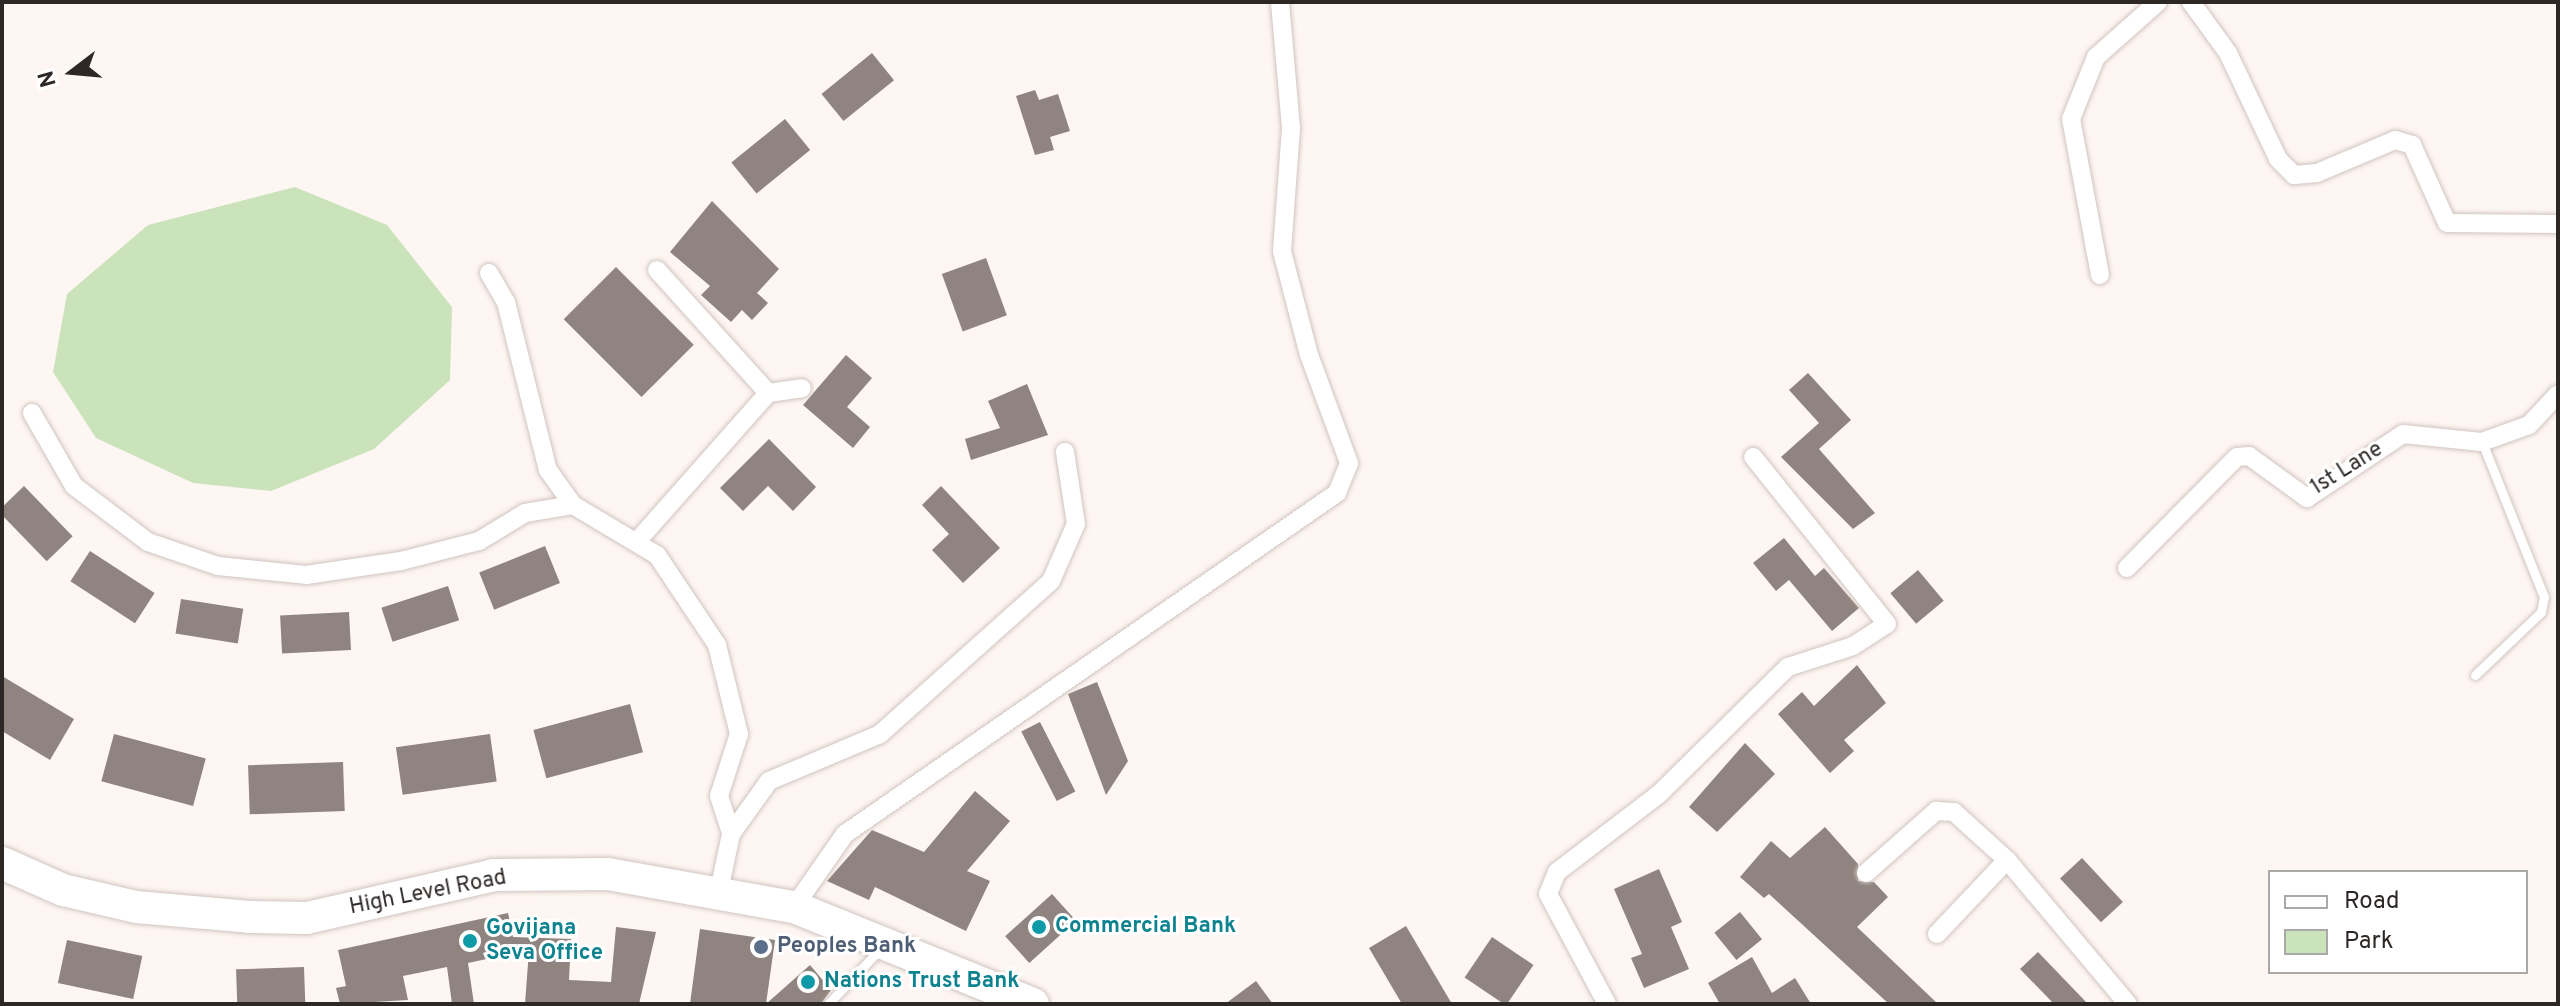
<!DOCTYPE html>
<style>
body{margin:0}
#map{position:relative;width:2560px;height:1006px;overflow:hidden;background:#fef6f3;font-family:Overpass,sans-serif}
div>[style]{position:absolute}
.green>*{inset:0;background:#cae3bb}
.building>*{inset:0;background:#8f847f;transform-origin:0 0}
.roads{filter:drop-shadow(0 0 2px #d0c4bf) drop-shadow(0 0 2px #d0c4bf)}
.lane>*{height:9px;margin:-4.5px;padding:0 4.5px;transform-origin:4.5px;border-radius:4.5px;background:#fff}
.street>*{height:18px;margin:-9px;padding:0 9px;transform-origin:9px;border-radius:9px;background:#fff}
.highway>*{height:32px;margin:-16px;padding:0 16px;transform-origin:16px;border-radius:16px;background:#fff}
.dots>*{width:22px;height:22px;translate:-50% -50%;box-sizing:border-box;border:4px solid #fff;border-radius:50%}
span{translate:-50% -50%;white-space:nowrap;text-align:center;line-height:1.15;-webkit-text-stroke:6px #fff;paint-order:stroke}
.street-label{font-size:22px;color:#2d2826}
.culture-label{font-size:22px;color:#0d838f;font-weight:700}
.left{translate:0 -50%;text-align:left}
.service-label{font-size:22px;color:#4e5e75;font-weight:700}
.frame{position:absolute;inset:0;border:4px solid #2d2826;pointer-events:none}
.legend{position:absolute;left:2268px;top:870px;width:260px;height:104px;box-sizing:border-box;background:#fff;border:2px solid #aba9a8;margin:0;padding:10px 14px;list-style:none;font-size:24px;color:#2d2826}
.legend li{display:flex;align-items:center;gap:16px;height:40px}
.legend b{width:40px;border:2px solid #aba9a8}
.north{position:absolute;left:32px;top:32px;width:80px;height:80px;-webkit-text-stroke:6px #fff;paint-order:stroke;rotate:254deg;font-size:22px;font-weight:700;line-height:32px;text-align:center;color:#2d2826}
.north::after{content:'';display:block;margin:auto;width:28px;height:36px;background:#2d2826;clip-path:polygon(50% 0,100% 100%,50% 72%,0 100%)}
</style>
<div id="map">
<div class="green">
<i style="clip-path:polygon(295px 187px,387px 225px,452px 307px,450px 380px,374px 449px,271px 491px,193px 483px,96px 438px,53px 372px,67px 294px,148px 225px)"></i>
</div>
<div class="building">
<i style="left:872px;top:53px;width:35px;height:65px;rotate:51deg"></i>
<i style="clip-path:polygon(1035px 90px,1039px 100px,1058px 94px,1070px 131px,1050px 137px,1054px 150px,1035px 155px,1016px 96px)"></i>
<i style="left:785px;top:119px;width:40px;height:69px;rotate:51deg"></i>
<i style="clip-path:polygon(712px 201px,779px 269px,757px 293px,768px 303px,752px 320px,742px 310px,731px 322px,701px 295px,710px 286px,670px 252px)"></i>
<i style="left:986px;top:258px;width:61px;height:47px;rotate:70deg"></i>
<i style="left:616px;top:267px;width:110px;height:74px;rotate:45deg"></i>
<i style="clip-path:polygon(846px 355px,872px 378px,847px 407px,870px 427px,853px 448px,803px 405px)"></i>
<i style="clip-path:polygon(1808px 373px,1851px 420px,1819px 449px,1875px 513px,1853px 529px,1781px 457px,1819px 423px,1789px 390px)"></i>
<i style="clip-path:polygon(1027px 384px,1048px 435px,971px 460px,965px 439px,1000px 428px,988px 401px)"></i>
<i style="clip-path:polygon(769px 439px,816px 487px,793px 511px,768px 486px,743px 511px,720px 488px)"></i>
<i style="left:24px;top:486px;width:70px;height:36px;rotate:46deg"></i>
<i style="clip-path:polygon(941px 486px,1000px 548px,963px 583px,932px 550px,949px 534px,922px 505px)"></i>
<i style="clip-path:polygon(1784px 538px,1815px 576px,1824px 568px,1859px 608px,1832px 631px,1789px 580px,1776px 591px,1753px 563px)"></i>
<i style="left:545px;top:546px;width:40px;height:71px;rotate:68deg"></i>
<i style="left:90px;top:551px;width:77px;height:36px;rotate:33deg"></i>
<i style="left:1918px;top:570px;width:40px;height:36px;rotate:50deg"></i>
<i style="left:448px;top:586px;width:36px;height:70px;rotate:72deg"></i>
<i style="left:181px;top:599px;width:63px;height:35px;rotate:9deg"></i>
<i style="left:349px;top:612px;width:38px;height:69px;rotate:87deg"></i>
<i style="clip-path:polygon(1857px 665px,1886px 703px,1844px 740px,1854px 751px,1830px 773px,1778px 714px,1802px 692px,1814px 706px)"></i>
<i style="clip-path:polygon(2px 676px,74px 719px,50px 760px,2px 731px)"></i>
<i style="clip-path:polygon(1097px 682px,1128px 761px,1106px 795px,1068px 694px)"></i>
<i style="left:630px;top:704px;width:50px;height:100px;rotate:75deg"></i>
<i style="left:1040px;top:722px;width:78px;height:21px;rotate:63deg"></i>
<i style="left:114px;top:734px;width:95px;height:49px;rotate:15deg"></i>
<i style="left:490px;top:734px;width:48px;height:95px;rotate:82deg"></i>
<i style="clip-path:polygon(1745px 743px,1775px 774px,1717px 832px,1689px 807px)"></i>
<i style="left:343px;top:762px;width:49px;height:95px;rotate:88deg"></i>
<i style="clip-path:polygon(975px 791px,1010px 821px,967px 871px,990px 881px,966px 931px,875px 887px,869px 900px,827px 881px,872px 830px,924px 852px)"></i>
<i style="clip-path:polygon(1825px 827px,1858px 864px,1858px 881px,1874px 882px,1888px 897px,1857px 927px,1938px 1004px,1889px 1004px,1769px 894px,1764px 898px,1740px 877px,1771px 841px,1790px 858px)"></i>
<i style="left:2082px;top:858px;width:60px;height:30px;rotate:47deg"></i>
<i style="clip-path:polygon(1659px 869px,1682px 922px,1671px 927px,1689px 969px,1644px 988px,1631px 958px,1642px 954px,1614px 889px)"></i>
<i style="left:1052px;top:894px;width:36px;height:63px;rotate:48deg"></i>
<i style="left:1740px;top:912px;width:35px;height:33px;rotate:51deg"></i>
<i style="clip-path:polygon(508px 913px,513px 937px,571px 939px,569px 980px,611px 982px,616px 927px,656px 932px,639px 1004px,525px 1004px,529px 950px,468px 963px,474px 1004px,452px 1004px,447px 967px,403px 976px,408px 1000px,340px 1004px,336px 988px,346px 986px,338px 950px)"></i>
<i style="clip-path:polygon(1406px 926px,1452px 1004px,1402px 1004px,1369px 948px)"></i>
<i style="clip-path:polygon(700px 929px,775px 940px,766px 1004px,690px 1004px)"></i>
<i style="left:1492px;top:937px;width:50px;height:49px;rotate:34deg"></i>
<i style="left:67px;top:940px;width:77px;height:44px;rotate:12deg"></i>
<i style="clip-path:polygon(2038px 952px,2088px 1004px,2054px 1004px,2020px 969px)"></i>
<i style="clip-path:polygon(1752px 957px,1772px 993px,1795px 978px,1811px 1004px,1720px 1004px,1708px 983px)"></i>
<i style="clip-path:polygon(810px 965px,831px 990px,821px 1004px,766px 1004px)"></i>
<i style="left:304px;top:967px;width:35px;height:68px;rotate:88deg"></i>
<i style="clip-path:polygon(1256px 981px,1273px 1004px,1225px 1004px)"></i>
</div>
<div class="roads">
<div class="lane">
<i style="left:2475px;top:675px;width:91px;rotate:-43.7deg"></i>
<i style="left:2541px;top:612px;width:15px;rotate:-79deg"></i>
<i style="left:2544px;top:597px;width:167px;rotate:-111.8deg"></i>
<i style="left:828px;top:1004px;width:76px;rotate:-46.6deg"></i>
</div>
<div class="street">
<i style="left:2191px;top:2px;width:63px;rotate:54deg"></i>
<i style="left:2228px;top:53px;width:117px;rotate:64.7deg"></i>
<i style="left:2278px;top:159px;width:23px;rotate:45deg"></i>
<i style="left:2294px;top:175px;width:23px;rotate:-5deg"></i>
<i style="left:2317px;top:173px;width:85px;rotate:-22.9deg"></i>
<i style="left:2395px;top:140px;width:18px;rotate:16deg"></i>
<i style="left:2412px;top:145px;width:85px;rotate:65.8deg"></i>
<i style="left:2447px;top:223px;width:111px;rotate:0.5deg"></i>
<i style="left:657px;top:270px;width:166px;rotate:47.9deg"></i>
<i style="left:489px;top:273px;width:34px;rotate:60deg"></i>
<i style="left:506px;top:302px;width:173px;rotate:76deg"></i>
<i style="left:548px;top:470px;width:43px;rotate:54.5deg"></i>
<i style="left:573px;top:505px;width:98px;rotate:30.8deg"></i>
<i style="left:657px;top:555px;width:108px;rotate:56.3deg"></i>
<i style="left:717px;top:645px;width:92px;rotate:76.1deg"></i>
<i style="left:739px;top:734px;width:65px;rotate:107.9deg"></i>
<i style="left:719px;top:796px;width:40px;rotate:72deg"></i>
<i style="left:731px;top:834px;width:58px;rotate:101.9deg"></i>
<i style="left:2100px;top:275px;width:159px;rotate:-100.5deg"></i>
<i style="left:2071px;top:119px;width:67px;rotate:-68deg"></i>
<i style="left:2096px;top:57px;width:83px;rotate:-41.6deg"></i>
<i style="left:32px;top:413px;width:84px;rotate:60.1deg"></i>
<i style="left:74px;top:486px;width:93px;rotate:37.1deg"></i>
<i style="left:148px;top:542px;width:74px;rotate:18.9deg"></i>
<i style="left:218px;top:566px;width:88px;rotate:5.8deg"></i>
<i style="left:306px;top:575px;width:96px;rotate:-8.4deg"></i>
<i style="left:401px;top:561px;width:81px;rotate:-14.4deg"></i>
<i style="left:479px;top:541px;width:54px;rotate:-31.3deg"></i>
<i style="left:525px;top:513px;width:49px;rotate:-9.5deg"></i>
<i style="left:639px;top:539px;width:195px;rotate:-48.5deg"></i>
<i style="left:768px;top:393px;width:34px;rotate:-8deg"></i>
<i style="left:2127px;top:568px;width:156px;rotate:-45.3deg"></i>
<i style="left:2237px;top:457px;width:12px;rotate:-5deg"></i>
<i style="left:2249px;top:456px;width:72px;rotate:35.9deg"></i>
<i style="left:2307px;top:498px;width:115px;rotate:-33.7deg"></i>
<i style="left:2403px;top:434px;width:79px;rotate:5.8deg"></i>
<i style="left:2482px;top:442px;width:50px;rotate:-19.9deg"></i>
<i style="left:2529px;top:425px;width:42px;rotate:-46.9deg"></i>
<i style="left:731px;top:834px;width:65px;rotate:-54.4deg"></i>
<i style="left:769px;top:781px;width:121px;rotate:-22.9deg"></i>
<i style="left:880px;top:734px;width:229px;rotate:-41.8deg"></i>
<i style="left:1051px;top:581px;width:62px;rotate:-66.3deg"></i>
<i style="left:1076px;top:524px;width:73px;rotate:-98.7deg"></i>
<i style="left:1866px;top:873px;width:94px;rotate:-41.5deg"></i>
<i style="left:1936px;top:811px;width:18px;rotate:3deg"></i>
<i style="left:1954px;top:812px;width:72px;rotate:42.2deg"></i>
<i style="left:2007px;top:860px;width:188px;rotate:50deg"></i>
<i style="left:794px;top:907px;width:89px;rotate:-55.1deg"></i>
<i style="left:845px;top:834px;width:599px;rotate:-34.73deg"></i>
<i style="left:1337px;top:493px;width:32px;rotate:-68deg"></i>
<i style="left:1349px;top:463px;width:115px;rotate:-110.3deg"></i>
<i style="left:1309px;top:355px;width:107px;rotate:-104.6deg"></i>
<i style="left:1282px;top:251px;width:123px;rotate:-85.8deg"></i>
<i style="left:1291px;top:128px;width:126px;rotate:-95deg"></i>
<i style="left:1937px;top:934px;width:102px;rotate:-46.6deg"></i>
<i style="left:1607px;top:1004px;width:125px;rotate:-118.2deg"></i>
<i style="left:1548px;top:894px;width:24px;rotate:-68deg"></i>
<i style="left:1557px;top:872px;width:128px;rotate:-37.4deg"></i>
<i style="left:1659px;top:794px;width:181px;rotate:-44.6deg"></i>
<i style="left:1788px;top:667px;width:68px;rotate:-17.9deg"></i>
<i style="left:1853px;top:646px;width:40px;rotate:-32.9deg"></i>
<i style="left:1887px;top:624px;width:214px;rotate:-128.7deg"></i>
</div>
<div class="highway">
<i style="left:2px;top:863px;width:67px;rotate:23.9deg"></i>
<i style="left:63px;top:890px;width:75px;rotate:13.1deg"></i>
<i style="left:136px;top:907px;width:114px;rotate:5deg"></i>
<i style="left:250px;top:917px;width:57px;rotate:1deg"></i>
<i style="left:307px;top:918px;width:192px;rotate:-12.9deg"></i>
<i style="left:494px;top:875px;width:114px;rotate:-0.5deg"></i>
<i style="left:608px;top:874px;width:189px;rotate:10.1deg"></i>
<i style="left:794px;top:907px;width:258px;rotate:22.1deg"></i>
</div>
</div>
<div class="dots">
<i style="left:1039px;top:927px;background:#0f9aa8"></i>
<i style="left:470px;top:941px;background:#0f9aa8"></i>
<i style="left:761px;top:947px;background:#5c6f8a"></i>
<i style="left:808px;top:982px;background:#0f9aa8"></i>
</div>
<div class="street-label">
<span style="left:2347px;top:469px;rotate:-32deg">1st Lane</span>
<span style="left:428px;top:893px;rotate:-11deg">High Level Road</span>
</div>
<div class="culture-label">
<span class="left" style="left:1055px;top:927px">Commercial Bank</span>
<span class="left" style="left:486px;top:941px">Govijana<br>Seva Office</span>
<span class="left" style="left:824px;top:982px">Nations Trust Bank</span>
</div>
<div class="service-label">
<span class="left" style="left:777px;top:947px">Peoples Bank</span>
</div>
<div class="frame"></div>
<ul class="legend">
<li><b style="height:10px;background:#fff"></b>Road</li>
<li><b style="height:22px;background:#cae3bb"></b>Park</li>
</ul>
<div class="north">N</div>
</div>
